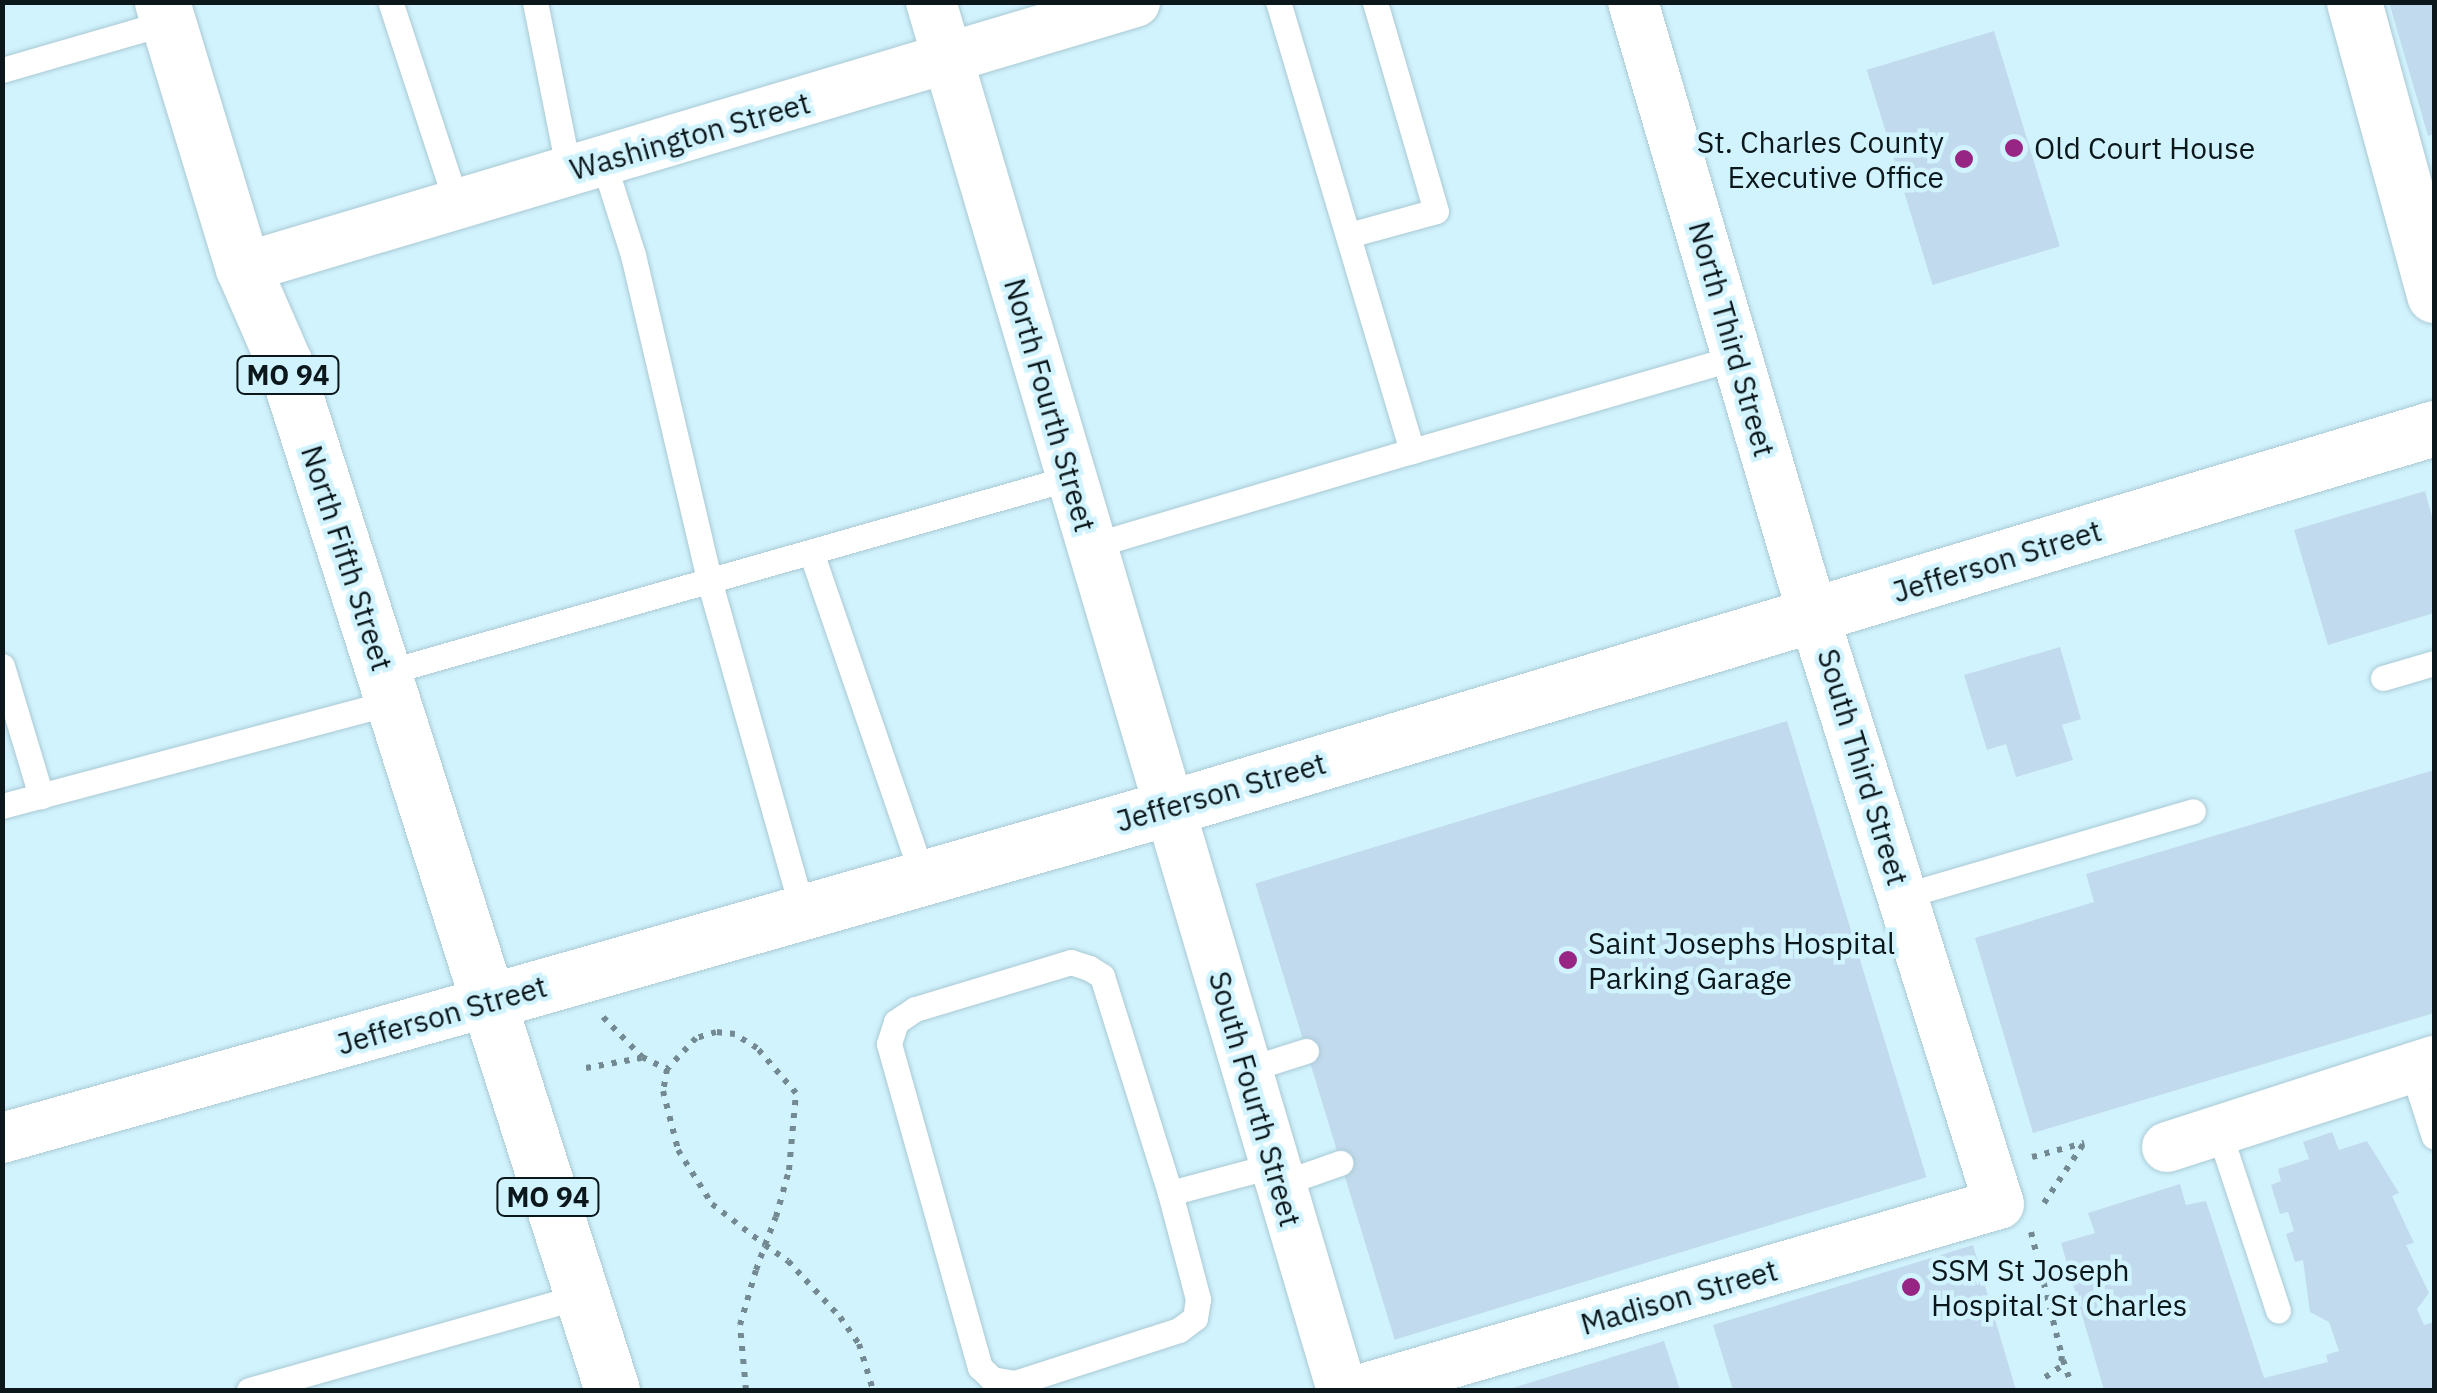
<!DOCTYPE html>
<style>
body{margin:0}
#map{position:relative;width:2437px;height:1393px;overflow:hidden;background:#d1f3fd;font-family:"IBM Plex Sans",sans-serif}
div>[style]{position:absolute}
.building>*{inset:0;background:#c1daed;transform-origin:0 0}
.path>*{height:6px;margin-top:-3px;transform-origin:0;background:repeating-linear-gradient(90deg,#738a92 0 5px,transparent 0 13px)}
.roads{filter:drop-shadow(0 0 2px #a9c9d4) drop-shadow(0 0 2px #a9c9d4)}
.lane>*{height:25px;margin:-12.5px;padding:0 12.5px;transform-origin:12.5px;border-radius:12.5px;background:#fff}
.street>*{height:50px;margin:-25px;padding:0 25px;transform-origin:25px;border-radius:25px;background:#fff}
.secondary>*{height:55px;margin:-27.5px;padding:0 27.5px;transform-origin:27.5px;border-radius:27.5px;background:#fff}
.primary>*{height:55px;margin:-27.5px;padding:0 27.5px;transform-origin:27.5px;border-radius:27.5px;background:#fff}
.dots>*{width:28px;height:28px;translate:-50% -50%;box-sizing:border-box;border:5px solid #d1f3fd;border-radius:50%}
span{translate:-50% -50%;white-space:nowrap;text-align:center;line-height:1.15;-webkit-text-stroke:9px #d1f3fd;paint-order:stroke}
.shield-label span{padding:2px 8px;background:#d1f3fd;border:2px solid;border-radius:8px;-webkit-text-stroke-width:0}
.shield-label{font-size:28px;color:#0b171b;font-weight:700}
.street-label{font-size:30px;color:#0b171b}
.poi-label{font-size:30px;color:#0b171b}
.right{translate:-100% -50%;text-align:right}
.left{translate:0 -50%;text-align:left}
.frame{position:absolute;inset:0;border:5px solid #0b171b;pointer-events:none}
</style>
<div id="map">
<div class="building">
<i style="clip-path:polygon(2389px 2px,2434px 2px,2434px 134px,2428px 136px)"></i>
<i style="left:1994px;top:31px;width:225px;height:133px;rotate:73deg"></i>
<i style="clip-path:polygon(2425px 491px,2434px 524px,2434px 613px,2328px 645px,2294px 530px)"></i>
<i style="clip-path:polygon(2060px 647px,2081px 719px,2062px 725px,2073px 760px,2016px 777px,2006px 744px,1987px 750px,1964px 675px)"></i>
<i style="left:1787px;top:721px;width:477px;height:556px;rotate:73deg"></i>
<i style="clip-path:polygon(2434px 770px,2434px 1013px,2033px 1133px,1975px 938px,2094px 902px,2086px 874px)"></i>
<i style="clip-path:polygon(2332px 1132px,2339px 1150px,2367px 1141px,2399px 1193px,2392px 1196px,2414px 1243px,2406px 1245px,2429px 1293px,2417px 1309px,2424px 1325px,2434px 1322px,2434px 1390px,2104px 1390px,2061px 1243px,2095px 1233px,2088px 1213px,2180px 1184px,2186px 1205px,2206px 1201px,2264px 1378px,2328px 1362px,2326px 1355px,2339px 1351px,2329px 1322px,2310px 1312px,2303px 1260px,2295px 1262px,2286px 1234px,2294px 1231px,2288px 1212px,2280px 1214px,2271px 1185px,2281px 1181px,2278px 1169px,2309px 1159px,2303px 1142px)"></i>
<i style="clip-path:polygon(1973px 1245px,2016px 1390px,1733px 1390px,1713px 1325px)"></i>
<i style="clip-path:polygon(1664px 1341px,1680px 1390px,1506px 1390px)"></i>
</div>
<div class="path">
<i style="left:603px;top:1017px;width:56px;rotate:45.7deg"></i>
<i style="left:642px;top:1057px;width:28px;rotate:26deg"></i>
<i style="left:586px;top:1068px;width:56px;rotate:-10.3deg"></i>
<i style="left:2032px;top:1157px;width:54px;rotate:-15.1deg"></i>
<i style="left:2044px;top:1203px;width:72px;rotate:-56.3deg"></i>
<i style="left:2031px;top:1232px;width:128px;rotate:76deg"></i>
<i style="left:2062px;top:1356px;width:11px;rotate:100deg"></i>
<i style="left:2060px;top:1367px;width:19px;rotate:145deg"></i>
<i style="left:2063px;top:1360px;width:24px;rotate:71deg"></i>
<i style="left:746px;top:1390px;width:65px;rotate:-95.3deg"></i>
<i style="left:740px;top:1325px;width:57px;rotate:-73.8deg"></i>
<i style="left:756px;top:1270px;width:27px;rotate:-70deg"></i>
<i style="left:765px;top:1245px;width:30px;rotate:-69deg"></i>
<i style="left:776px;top:1217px;width:49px;rotate:-74.5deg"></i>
<i style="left:789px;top:1170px;width:77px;rotate:-84.8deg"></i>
<i style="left:796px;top:1093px;width:60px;rotate:-130.9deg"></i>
<i style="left:757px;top:1048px;width:26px;rotate:-148deg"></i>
<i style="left:735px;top:1034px;width:19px;rotate:-174deg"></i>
<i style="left:716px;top:1032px;width:21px;rotate:163deg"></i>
<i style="left:696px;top:1038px;width:42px;rotate:133.1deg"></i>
<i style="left:667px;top:1069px;width:22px;rotate:100deg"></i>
<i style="left:663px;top:1091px;width:61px;rotate:75.7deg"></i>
<i style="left:678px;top:1150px;width:64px;rotate:57.8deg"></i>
<i style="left:712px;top:1204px;width:67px;rotate:37.7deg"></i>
<i style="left:765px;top:1245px;width:28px;rotate:35deg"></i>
<i style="left:788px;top:1261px;width:76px;rotate:47.1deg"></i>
<i style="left:840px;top:1317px;width:33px;rotate:55deg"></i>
<i style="left:859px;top:1344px;width:48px;rotate:73.1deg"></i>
</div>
<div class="roads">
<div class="lane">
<i style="left:535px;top:2px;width:173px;rotate:78.7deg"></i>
<i style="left:391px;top:4px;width:212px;rotate:71.8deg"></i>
<i style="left:2px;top:70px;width:173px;rotate:-16.1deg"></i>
<i style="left:603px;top:161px;width:99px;rotate:72.3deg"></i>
<i style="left:633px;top:255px;width:334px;rotate:76.8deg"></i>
<i style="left:709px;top:580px;width:342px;rotate:74.2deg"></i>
<i style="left:1349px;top:235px;width:90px;rotate:-15.4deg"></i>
<i style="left:1436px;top:211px;width:218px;rotate:-106.3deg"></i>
<i style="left:1412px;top:451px;width:338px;rotate:-16.1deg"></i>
<i style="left:1091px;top:546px;width:335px;rotate:-16.5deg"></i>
<i style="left:1412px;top:451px;width:469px;rotate:-106.6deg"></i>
<i style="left:811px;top:552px;width:342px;rotate:71deg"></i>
<i style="left:2px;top:666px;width:136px;rotate:73.3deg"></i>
<i style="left:384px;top:673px;width:713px;rotate:-15.87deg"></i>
<i style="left:2383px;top:678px;width:53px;rotate:-16.4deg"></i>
<i style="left:2px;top:806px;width:404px;rotate:-14.9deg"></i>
<i style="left:1903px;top:896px;width:302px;rotate:-16.3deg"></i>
<i style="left:2412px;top:1069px;width:71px;rotate:72.1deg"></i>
<i style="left:1246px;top:1070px;width:63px;rotate:-17.6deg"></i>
<i style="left:2219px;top:1132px;width:188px;rotate:71.7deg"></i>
<i style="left:1280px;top:1184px;width:64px;rotate:-19.3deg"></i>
<i style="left:1170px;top:1193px;width:227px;rotate:-107.4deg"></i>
<i style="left:1102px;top:976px;width:15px;rotate:-148deg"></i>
<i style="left:1089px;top:968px;width:19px;rotate:-162deg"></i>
<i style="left:1071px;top:962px;width:163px;rotate:163.2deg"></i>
<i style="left:915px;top:1009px;width:23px;rotate:146deg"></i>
<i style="left:896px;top:1022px;width:23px;rotate:108deg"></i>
<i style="left:889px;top:1044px;width:336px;rotate:74.3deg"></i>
<i style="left:980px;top:1367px;width:17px;rotate:45deg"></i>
<i style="left:992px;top:1379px;width:23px;rotate:10deg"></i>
<i style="left:1015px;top:1383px;width:172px;rotate:-17.9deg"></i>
<i style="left:1179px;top:1330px;width:20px;rotate:-37deg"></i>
<i style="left:1195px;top:1318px;width:19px;rotate:-81deg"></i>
<i style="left:1198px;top:1299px;width:110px;rotate:-104.8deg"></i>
<i style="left:1170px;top:1193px;width:109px;rotate:-14.9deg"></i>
<i style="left:249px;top:1390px;width:345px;rotate:-15.8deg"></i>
</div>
<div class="street">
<i style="left:931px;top:2px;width:1448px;rotate:73.51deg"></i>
<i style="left:243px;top:268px;width:931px;rotate:-16.6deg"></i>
<i style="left:2px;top:1138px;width:501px;rotate:-15.65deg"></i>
<i style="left:2167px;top:1147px;width:281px;rotate:-17.9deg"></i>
<i style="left:1359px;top:1390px;width:666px;rotate:-16.21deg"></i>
<i style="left:1999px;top:1204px;width:659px;rotate:-107.47deg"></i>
<i style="left:1801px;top:575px;width:597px;rotate:-106.34deg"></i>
</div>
<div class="secondary">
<i style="left:2354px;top:2px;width:304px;rotate:74.7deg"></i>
<i style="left:484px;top:1003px;width:751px;rotate:-15.92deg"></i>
<i style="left:1206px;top:797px;width:1282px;rotate:-16.72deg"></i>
</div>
<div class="primary">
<i style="left:162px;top:2px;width:278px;rotate:73.1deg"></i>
<i style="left:243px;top:268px;width:105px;rotate:66.4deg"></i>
<i style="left:285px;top:364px;width:1077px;rotate:72.32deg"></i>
</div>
</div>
<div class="dots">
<i style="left:2014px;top:148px;background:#972583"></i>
<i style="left:1964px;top:159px;background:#972583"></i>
<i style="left:1568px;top:960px;background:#972583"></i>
<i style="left:1911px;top:1287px;background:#972583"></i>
</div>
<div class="shield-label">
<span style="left:288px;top:375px">MO 94</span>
<span style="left:548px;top:1197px">MO 94</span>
</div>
<div class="street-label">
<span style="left:690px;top:136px;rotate:-16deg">Washington Street</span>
<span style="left:1732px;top:339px;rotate:74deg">North Third Street</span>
<span style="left:1050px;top:405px;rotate:74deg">North Fourth Street</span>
<span style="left:347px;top:558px;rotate:72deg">North Fifth Street</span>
<span style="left:1997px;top:561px;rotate:-17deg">Jefferson Street</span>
<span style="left:1863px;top:767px;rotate:73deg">South Third Street</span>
<span style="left:1221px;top:792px;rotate:-16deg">Jefferson Street</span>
<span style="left:442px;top:1015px;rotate:-16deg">Jefferson Street</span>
<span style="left:1255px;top:1099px;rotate:74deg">South Fourth Street</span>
<span style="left:1679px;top:1297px;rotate:-16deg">Madison Street</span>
</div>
<div class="poi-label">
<span class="right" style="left:1944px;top:159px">St. Charles County<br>Executive Office</span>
<span class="left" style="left:2034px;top:148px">Old Court House</span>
<span class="left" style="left:1588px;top:960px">Saint Josephs Hospital<br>Parking Garage</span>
<span class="left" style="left:1931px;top:1287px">SSM St Joseph<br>Hospital St Charles</span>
</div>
<div class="frame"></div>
</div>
